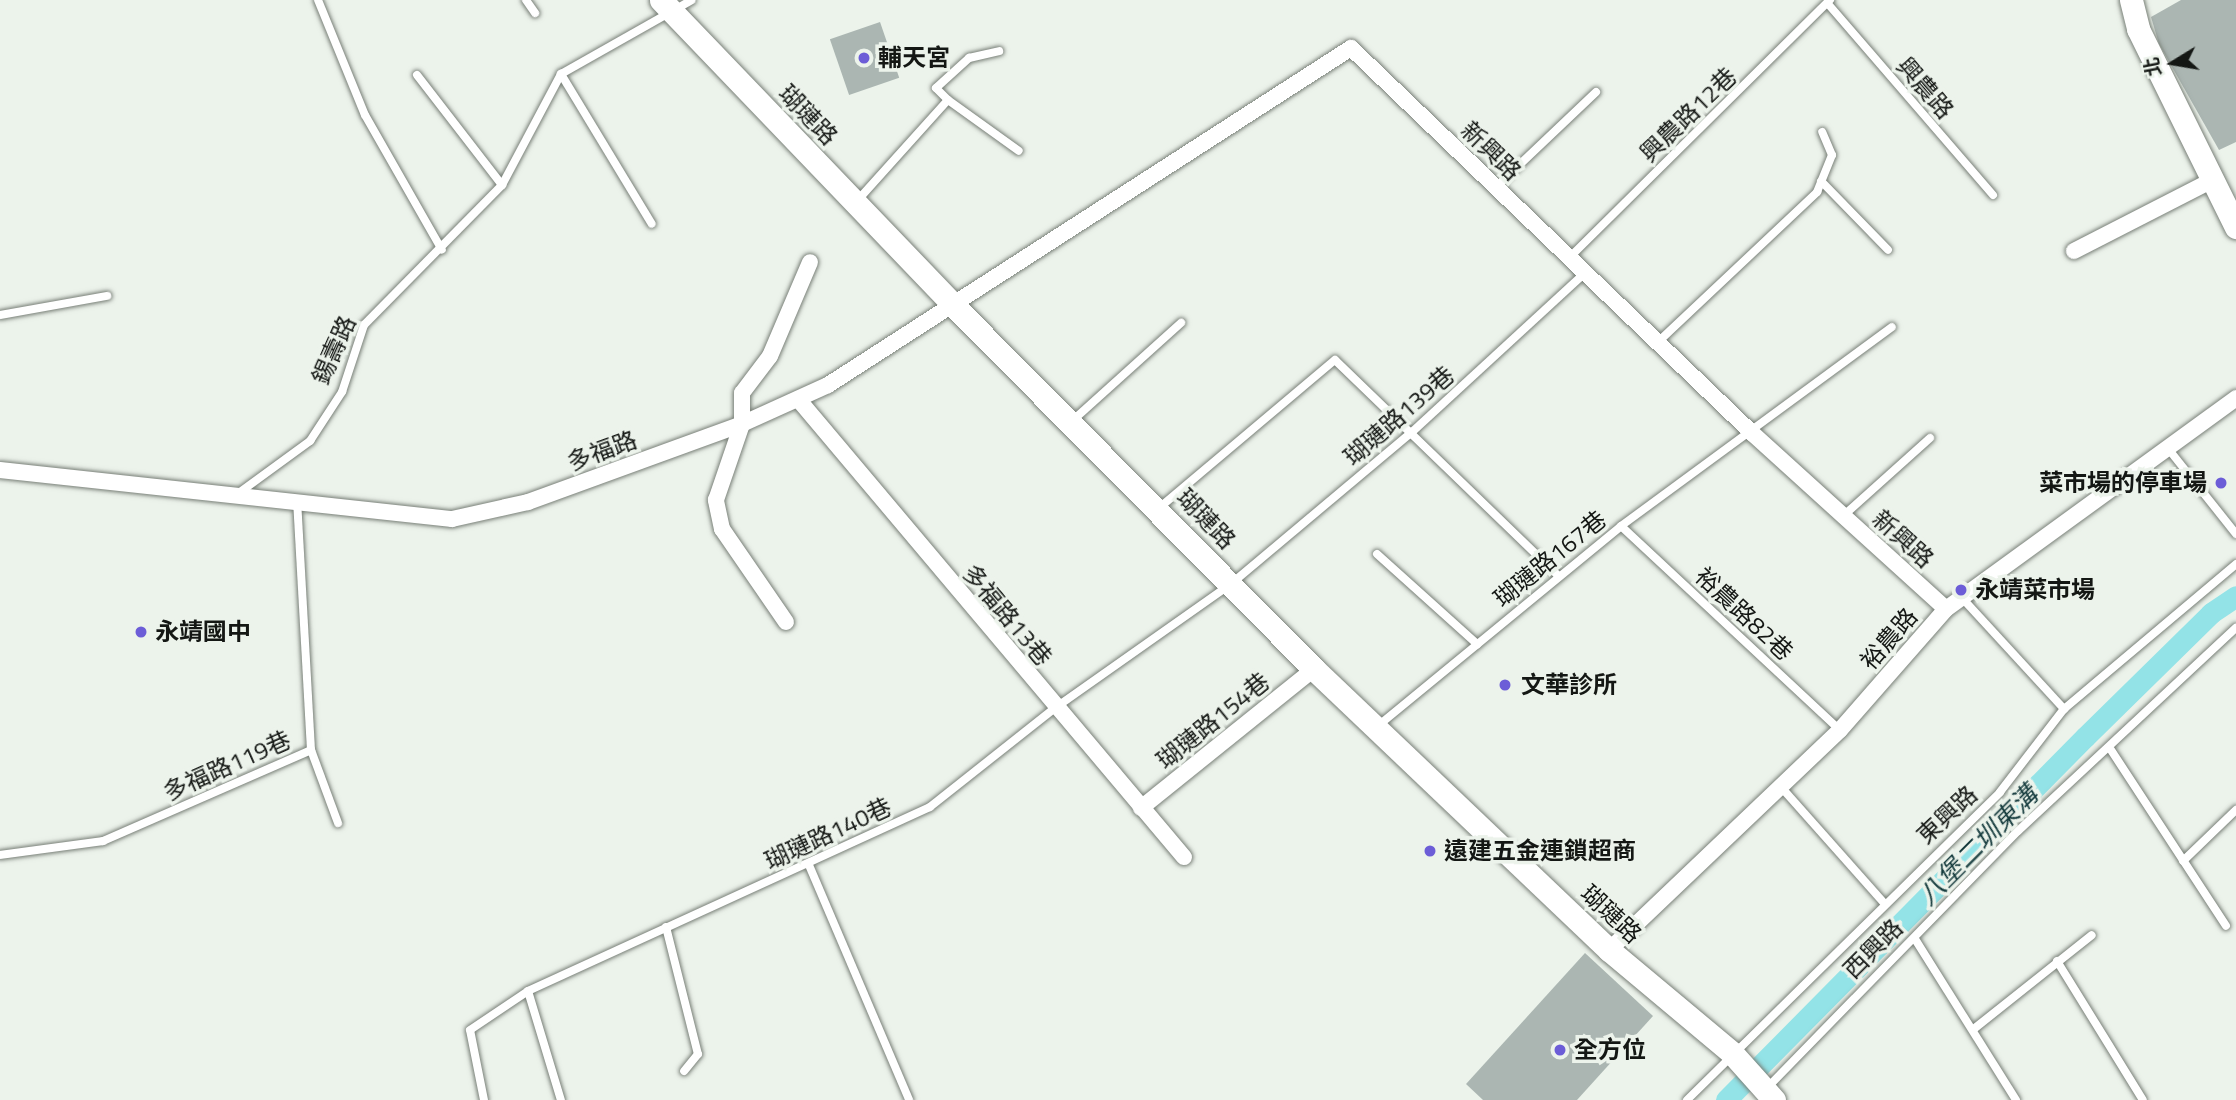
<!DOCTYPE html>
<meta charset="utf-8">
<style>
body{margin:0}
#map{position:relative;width:2236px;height:1100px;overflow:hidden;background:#ecf3eb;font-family:"Titillium Web","Noto Sans TC",sans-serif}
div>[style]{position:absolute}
.canal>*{height:21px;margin:-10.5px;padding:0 10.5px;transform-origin:10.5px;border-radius:10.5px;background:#93e3e7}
.building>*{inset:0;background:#abb6b2;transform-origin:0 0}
.roads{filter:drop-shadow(0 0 2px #787f77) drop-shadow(0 0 2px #787f77)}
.lane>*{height:8px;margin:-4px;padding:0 4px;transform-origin:4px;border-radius:4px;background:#fff}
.street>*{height:16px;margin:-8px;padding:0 8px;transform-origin:8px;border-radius:8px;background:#fff}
.secondary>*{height:23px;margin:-11.5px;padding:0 11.5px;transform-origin:11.5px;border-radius:11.5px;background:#fff}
.dots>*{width:19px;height:19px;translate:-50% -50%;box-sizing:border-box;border:4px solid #ecf3eb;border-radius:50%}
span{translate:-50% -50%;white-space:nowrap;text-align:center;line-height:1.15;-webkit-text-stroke:7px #ecf3eb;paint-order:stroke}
.poi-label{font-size:24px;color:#141714;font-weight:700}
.left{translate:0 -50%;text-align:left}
.right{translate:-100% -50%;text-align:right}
.street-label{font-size:24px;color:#141714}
.water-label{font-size:26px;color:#153b3d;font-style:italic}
.north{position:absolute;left:2138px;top:28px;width:70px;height:70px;-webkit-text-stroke:5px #ecf3eb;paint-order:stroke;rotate:259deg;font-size:19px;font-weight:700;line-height:28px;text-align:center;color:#141714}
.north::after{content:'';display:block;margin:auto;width:24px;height:32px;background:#141714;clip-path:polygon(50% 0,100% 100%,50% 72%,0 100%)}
</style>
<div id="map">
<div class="canal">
<i style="left:1726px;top:1100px;width:511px;rotate:-45.32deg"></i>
<i style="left:2085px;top:737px;width:177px;rotate:-44.5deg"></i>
<i style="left:2211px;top:613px;width:30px;rotate:-34deg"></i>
</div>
<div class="building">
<i style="clip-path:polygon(2181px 0,2236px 0,2236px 142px,2219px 150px,2159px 44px,2151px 17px)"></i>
<i style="left:880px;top:22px;width:59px;height:53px;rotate:71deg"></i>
<i style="clip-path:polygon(1585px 953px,1653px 1016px,1577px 1100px,1483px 1100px,1466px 1084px)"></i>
</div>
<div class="roads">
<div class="lane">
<i style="left:318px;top:0;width:124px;rotate:67.8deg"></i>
<i style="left:365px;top:115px;width:155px;rotate:60.3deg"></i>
<i style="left:526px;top:0;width:16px;rotate:55deg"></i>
<i style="left:1829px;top:5px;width:251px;rotate:49.2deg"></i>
<i style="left:561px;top:74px;width:175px;rotate:58.8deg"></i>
<i style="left:417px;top:75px;width:139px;rotate:52.3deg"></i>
<i style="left:948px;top:100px;width:87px;rotate:35.7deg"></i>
<i style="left:1821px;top:181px;width:96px;rotate:45.8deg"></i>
<i style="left:1496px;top:187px;width:138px;rotate:-43.5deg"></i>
<i style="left:857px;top:201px;width:136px;rotate:-48deg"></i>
<i style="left:948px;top:100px;width:17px;rotate:-135deg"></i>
<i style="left:936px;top:88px;width:45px;rotate:-42.3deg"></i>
<i style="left:969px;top:58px;width:31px;rotate:-13deg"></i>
<i style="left:1570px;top:257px;width:366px;rotate:-44.7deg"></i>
<i style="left:0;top:315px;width:109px;rotate:-10.1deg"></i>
<i style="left:1658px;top:342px;width:219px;rotate:-43.3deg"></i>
<i style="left:1817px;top:192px;width:40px;rotate:-68deg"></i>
<i style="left:1832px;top:155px;width:25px;rotate:-113deg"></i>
<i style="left:1072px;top:421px;width:147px;rotate:-42deg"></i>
<i style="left:2170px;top:451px;width:106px;rotate:51.5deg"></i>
<i style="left:236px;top:495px;width:92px;rotate:-36.1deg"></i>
<i style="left:310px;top:441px;width:59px;rotate:-56.9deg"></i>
<i style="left:342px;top:392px;width:71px;rotate:-71.8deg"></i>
<i style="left:364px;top:325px;width:197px;rotate:-45.4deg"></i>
<i style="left:502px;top:185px;width:126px;rotate:-62deg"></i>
<i style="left:561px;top:74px;width:150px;rotate:-29.5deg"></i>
<i style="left:1159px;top:508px;width:230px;rotate:-40.1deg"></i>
<i style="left:1335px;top:360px;width:311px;rotate:44deg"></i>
<i style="left:1843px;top:516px;width:117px;rotate:-41.9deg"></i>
<i style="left:1621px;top:526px;width:299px;rotate:43deg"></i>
<i style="left:1377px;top:554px;width:135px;rotate:42deg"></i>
<i style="left:1962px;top:598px;width:151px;rotate:47.4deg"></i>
<i style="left:1379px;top:725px;width:313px;rotate:-39.4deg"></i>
<i style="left:1621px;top:526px;width:336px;rotate:-36.3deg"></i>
<i style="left:311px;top:750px;width:78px;rotate:69.7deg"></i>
<i style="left:2111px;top:750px;width:210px;rotate:56.8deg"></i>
<i style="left:1781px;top:787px;width:154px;rotate:48.4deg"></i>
<i style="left:0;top:855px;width:104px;rotate:-7.7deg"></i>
<i style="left:103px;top:841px;width:227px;rotate:-23.6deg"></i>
<i style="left:311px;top:750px;width:248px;rotate:-93.2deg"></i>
<i style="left:2183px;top:861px;width:74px;rotate:-43.9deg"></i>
<i style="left:809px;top:865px;width:255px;rotate:66.9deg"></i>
<i style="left:666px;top:927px;width:131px;rotate:75.9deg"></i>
<i style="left:698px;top:1054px;width:22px;rotate:129deg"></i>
<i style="left:1915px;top:939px;width:190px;rotate:57.9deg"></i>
<i style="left:2057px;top:961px;width:163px;rotate:58.3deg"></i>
<i style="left:528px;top:991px;width:114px;rotate:73.2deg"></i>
<i style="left:1975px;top:1028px;width:149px;rotate:-38.5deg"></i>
<i style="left:1766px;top:1089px;width:361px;rotate:-45.7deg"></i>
<i style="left:2018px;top:831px;width:298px;rotate:-43deg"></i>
<i style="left:484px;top:1100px;width:71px;rotate:-101.3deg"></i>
<i style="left:470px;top:1030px;width:70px;rotate:-33.9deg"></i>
<i style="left:528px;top:991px;width:442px;rotate:-24.6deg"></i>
<i style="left:930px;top:807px;width:159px;rotate:-38.4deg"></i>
<i style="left:1055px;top:708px;width:217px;rotate:-35.2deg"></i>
<i style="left:1232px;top:583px;width:235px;rotate:-40deg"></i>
<i style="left:1412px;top:432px;width:236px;rotate:-42.6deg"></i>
<i style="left:1687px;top:1100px;width:439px;rotate:-44.5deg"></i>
<i style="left:2000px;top:792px;width:105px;rotate:-52.4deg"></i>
<i style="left:2064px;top:709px;width:225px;rotate:-40.1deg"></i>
</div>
<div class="street">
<i style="left:2074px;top:251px;width:154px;rotate:-27.1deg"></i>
<i style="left:798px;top:399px;width:599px;rotate:49.88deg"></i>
<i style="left:0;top:470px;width:455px;rotate:6.2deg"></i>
<i style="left:452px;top:519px;width:78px;rotate:-12.6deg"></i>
<i style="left:528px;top:502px;width:228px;rotate:-20deg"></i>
<i style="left:742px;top:424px;width:94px;rotate:-24.4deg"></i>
<i style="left:828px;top:385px;width:622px;rotate:-32.8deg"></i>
<i style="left:1351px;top:48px;width:556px;rotate:43.83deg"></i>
<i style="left:1752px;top:433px;width:262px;rotate:42.2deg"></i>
<i style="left:786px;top:622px;width:113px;rotate:-124.5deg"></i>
<i style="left:722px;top:529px;width:30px;rotate:-102deg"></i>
<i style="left:716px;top:500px;width:80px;rotate:-71.1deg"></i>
<i style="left:742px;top:424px;width:31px;rotate:-90deg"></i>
<i style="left:742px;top:393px;width:46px;rotate:-52.9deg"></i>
<i style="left:770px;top:356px;width:102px;rotate:-66.9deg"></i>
<i style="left:1141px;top:808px;width:222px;rotate:-38.8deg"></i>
<i style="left:1609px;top:950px;width:319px;rotate:-43.6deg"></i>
<i style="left:1840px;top:730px;width:161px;rotate:-48.8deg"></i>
<i style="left:1946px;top:609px;width:359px;rotate:-36deg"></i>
</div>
<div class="secondary">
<i style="left:661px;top:0;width:425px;rotate:46.2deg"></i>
<i style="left:955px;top:307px;width:510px;rotate:45.24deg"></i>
<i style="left:1314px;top:669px;width:407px;rotate:43.6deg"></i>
<i style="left:1609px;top:950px;width:160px;rotate:39.9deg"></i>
<i style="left:1732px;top:1053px;width:63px;rotate:48.2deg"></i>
<i style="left:2131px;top:0;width:30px;rotate:76deg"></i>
<i style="left:2138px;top:29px;width:221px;rotate:63.7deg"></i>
</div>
</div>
<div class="dots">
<i style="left:864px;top:58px;background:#6c5dd7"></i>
<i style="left:2221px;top:483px;background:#6c5dd7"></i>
<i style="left:1961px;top:590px;background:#6c5dd7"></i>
<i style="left:141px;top:632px;background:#6c5dd7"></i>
<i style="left:1505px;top:685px;background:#6c5dd7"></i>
<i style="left:1430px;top:851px;background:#6c5dd7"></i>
<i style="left:1560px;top:1050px;background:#6c5dd7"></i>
</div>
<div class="poi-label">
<span class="left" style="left:878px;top:58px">輔天宮</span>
<span class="right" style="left:2207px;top:483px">菜市場的停車場</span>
<span class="left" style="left:1975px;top:590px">永靖菜市場</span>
<span class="left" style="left:155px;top:632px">永靖國中</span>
<span class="left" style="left:1521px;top:685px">文華診所</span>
<span class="left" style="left:1444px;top:851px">遠建五金連鎖超商</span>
<span class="left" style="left:1574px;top:1050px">全方位</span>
</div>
<div class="street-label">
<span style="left:1925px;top:88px;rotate:49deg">興農路</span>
<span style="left:808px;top:115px;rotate:46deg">瑚璉路</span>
<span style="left:1688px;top:115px;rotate:-44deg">興農路12巷</span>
<span style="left:1491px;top:151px;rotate:44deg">新興路</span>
<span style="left:334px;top:350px;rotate:-66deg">錫壽路</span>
<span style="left:1399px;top:416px;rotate:-41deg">瑚璉路139巷</span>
<span style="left:602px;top:451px;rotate:-20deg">多福路</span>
<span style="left:1206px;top:519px;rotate:46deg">瑚璉路</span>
<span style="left:1903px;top:539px;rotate:42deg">新興路</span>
<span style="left:1550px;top:559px;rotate:-39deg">瑚璉路167巷</span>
<span style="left:1744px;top:614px;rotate:43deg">裕農路82巷</span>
<span style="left:1007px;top:615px;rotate:50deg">多福路13巷</span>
<span style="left:1889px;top:639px;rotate:-49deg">裕農路</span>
<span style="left:1213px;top:721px;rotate:-39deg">瑚璉路154巷</span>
<span style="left:227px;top:766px;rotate:-24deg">多福路119巷</span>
<span style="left:1947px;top:815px;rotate:-43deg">東興路</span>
<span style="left:828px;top:834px;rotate:-25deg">瑚璉路140巷</span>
<span style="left:1611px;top:914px;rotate:43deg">瑚璉路</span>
<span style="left:1873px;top:949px;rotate:-45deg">西興路</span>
</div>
<div class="water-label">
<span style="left:1978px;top:845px;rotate:-45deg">八堡二圳東溝</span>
</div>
<div class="north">北</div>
</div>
